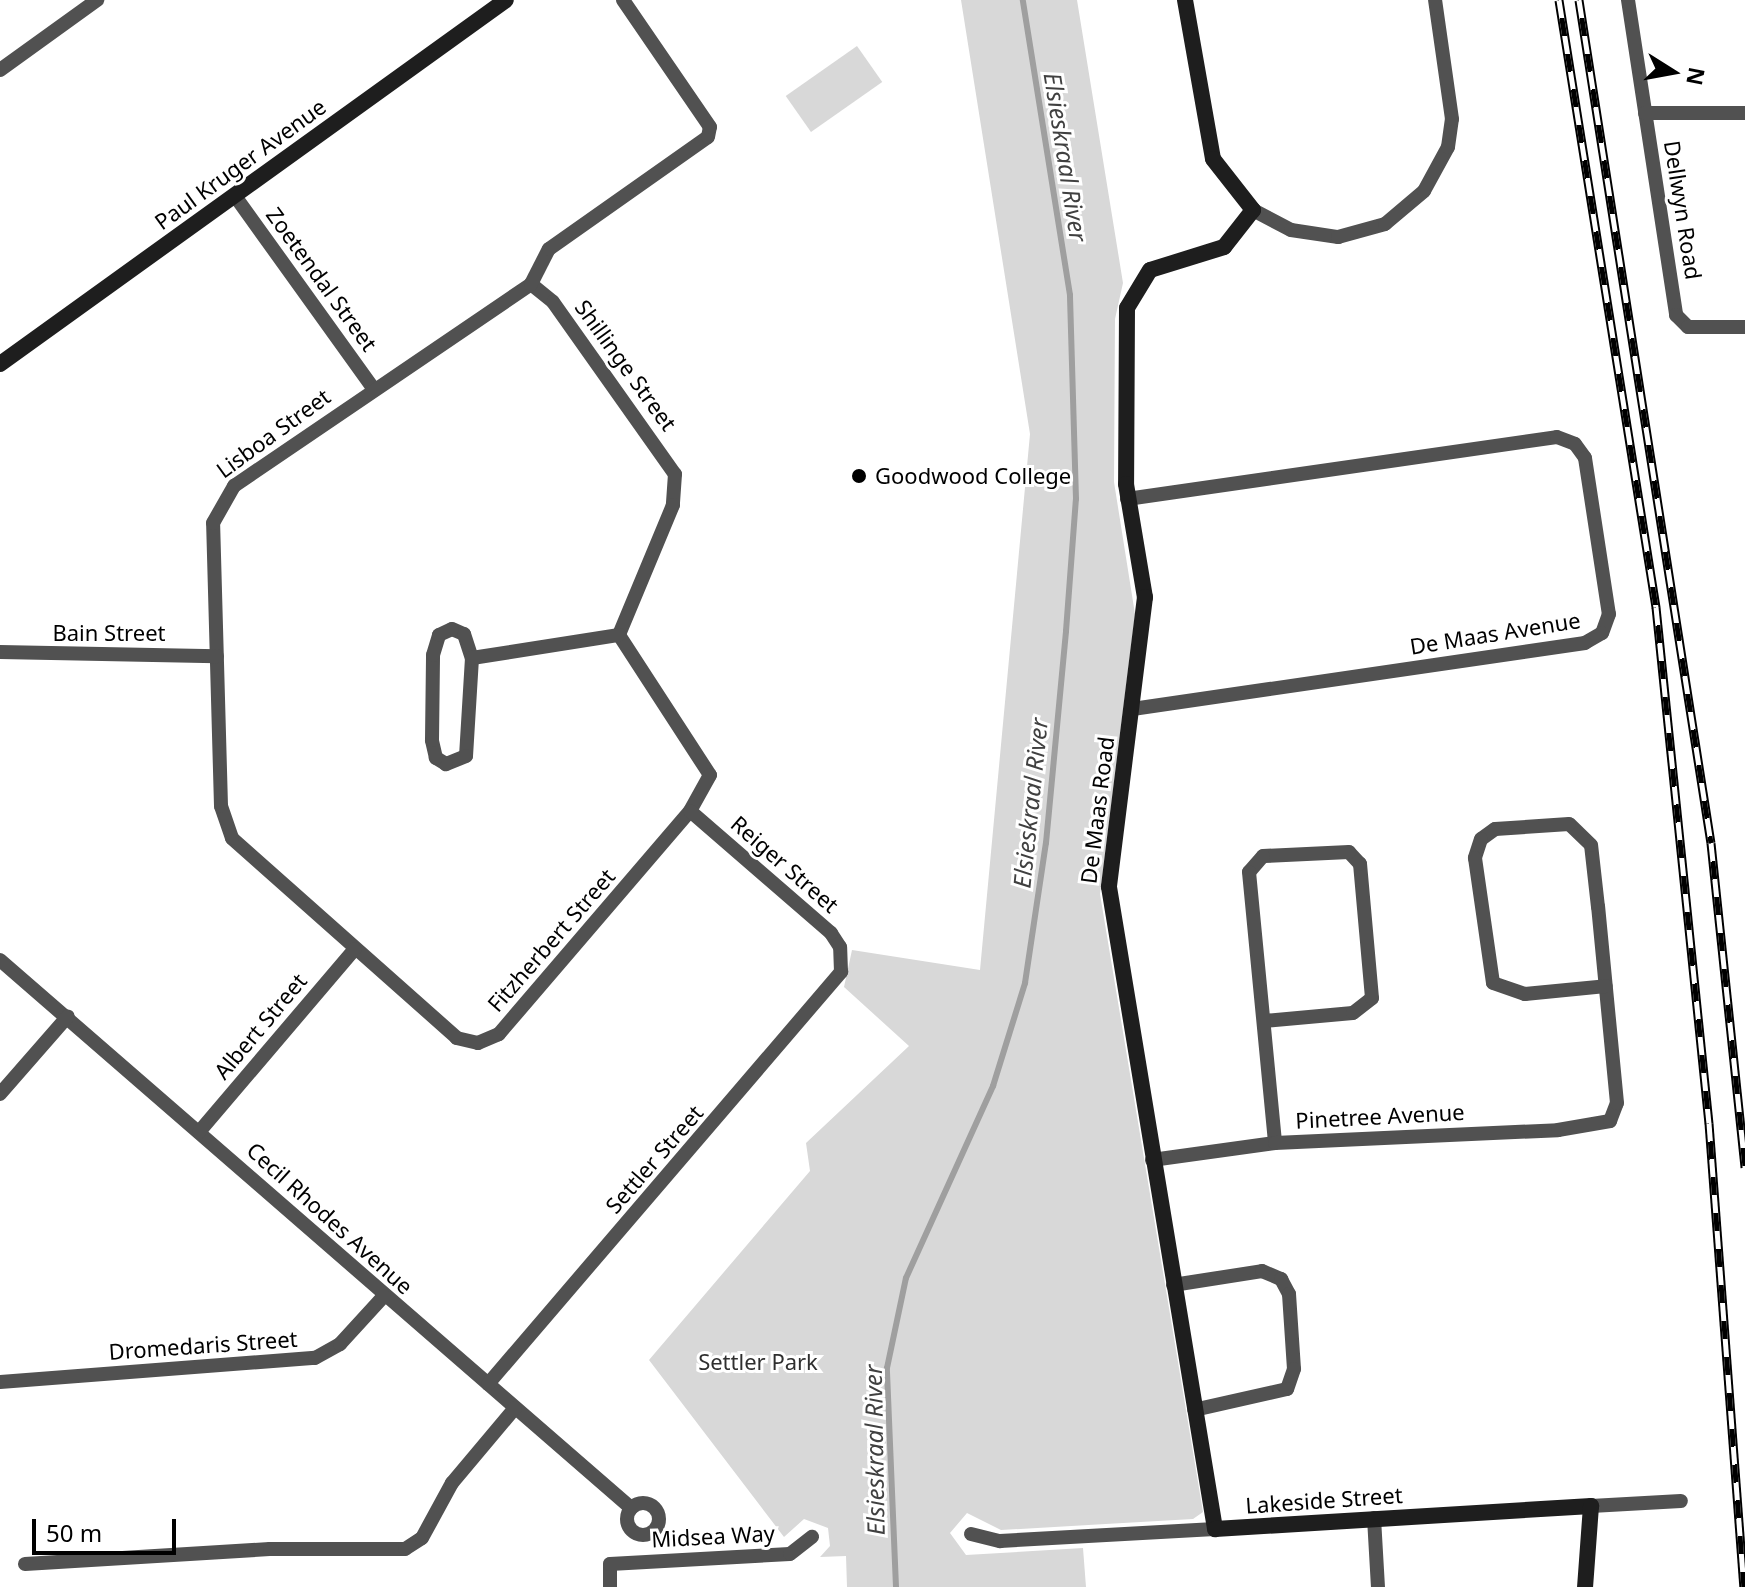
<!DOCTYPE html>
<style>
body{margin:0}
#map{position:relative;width:1745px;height:1587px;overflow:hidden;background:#fff;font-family:"Noto Sans",sans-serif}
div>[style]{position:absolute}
.green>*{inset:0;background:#d8d8d8;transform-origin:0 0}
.stream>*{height:6px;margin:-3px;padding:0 3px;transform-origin:3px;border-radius:3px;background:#9f9f9f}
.street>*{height:14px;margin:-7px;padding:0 7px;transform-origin:7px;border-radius:7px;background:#515151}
.street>.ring{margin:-7px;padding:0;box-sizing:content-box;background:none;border:14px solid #515151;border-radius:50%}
.secondary>*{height:16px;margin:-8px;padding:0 8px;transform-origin:8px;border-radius:8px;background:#1e1e1e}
.rail>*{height:9px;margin-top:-4.5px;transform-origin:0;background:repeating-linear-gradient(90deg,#fff 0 18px,#000 0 36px);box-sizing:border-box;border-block:2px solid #000}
.dots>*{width:22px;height:22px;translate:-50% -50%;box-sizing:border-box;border:4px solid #fff;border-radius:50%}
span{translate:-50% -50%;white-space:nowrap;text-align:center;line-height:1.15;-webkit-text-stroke:6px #fff;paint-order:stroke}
.street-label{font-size:22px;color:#000}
.poi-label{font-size:22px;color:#000}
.left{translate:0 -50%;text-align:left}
.park-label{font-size:22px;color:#2f2f2f}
.water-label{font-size:24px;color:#404040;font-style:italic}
.north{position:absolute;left:1633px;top:32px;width:80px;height:80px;-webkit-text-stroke:6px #fff;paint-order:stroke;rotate:101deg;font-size:22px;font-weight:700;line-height:32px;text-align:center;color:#000}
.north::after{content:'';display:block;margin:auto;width:28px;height:36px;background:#000;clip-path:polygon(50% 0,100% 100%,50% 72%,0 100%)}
.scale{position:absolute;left:32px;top:1519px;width:144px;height:36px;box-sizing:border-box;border:4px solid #000;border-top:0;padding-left:10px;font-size:24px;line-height:28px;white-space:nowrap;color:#000;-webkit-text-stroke:6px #fff;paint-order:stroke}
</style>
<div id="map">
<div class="green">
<i style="clip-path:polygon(961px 0,1077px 0,1123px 283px,1115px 319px,1114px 482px,1135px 614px,1100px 894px,1203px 1512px,1193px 1519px,1001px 1530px,967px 1513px,950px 1533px,966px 1555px,1083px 1548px,1086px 1587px,847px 1587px,846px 1556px,820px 1557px,830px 1546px,828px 1528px,804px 1519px,784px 1537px,649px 1360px,810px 1171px,806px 1143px,909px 1046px,844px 987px,852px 950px,980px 970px,1030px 434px)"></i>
<i style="left:857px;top:46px;width:44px;height:87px;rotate:55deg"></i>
</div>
<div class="stream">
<i style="left:896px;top:1587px;width:219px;rotate:-92.4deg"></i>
<i style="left:887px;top:1368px;width:92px;rotate:-78.1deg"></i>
<i style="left:906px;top:1278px;width:211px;rotate:-65.6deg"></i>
<i style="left:993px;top:1086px;width:108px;rotate:-72.7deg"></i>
<i style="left:1025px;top:983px;width:142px;rotate:-81.5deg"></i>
<i style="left:1046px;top:843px;width:213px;rotate:-84.6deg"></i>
<i style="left:1066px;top:631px;width:132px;rotate:-85.7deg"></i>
<i style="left:1076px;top:499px;width:204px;rotate:-91.7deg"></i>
<i style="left:1070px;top:295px;width:299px;rotate:-99.1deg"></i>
</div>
<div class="street">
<i style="left:1628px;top:0;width:319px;rotate:81.3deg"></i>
<i style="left:1676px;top:315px;width:17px;rotate:45deg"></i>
<i style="left:1688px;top:327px;width:57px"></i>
<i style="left:0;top:70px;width:120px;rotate:-35.8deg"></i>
<i style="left:1645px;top:113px;width:100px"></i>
<i style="left:235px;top:196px;width:236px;rotate:54.3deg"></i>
<i style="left:1253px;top:210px;width:43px;rotate:27.8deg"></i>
<i style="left:1291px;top:230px;width:48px;rotate:8.5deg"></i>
<i style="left:1338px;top:237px;width:49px;rotate:-15.5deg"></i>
<i style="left:1385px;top:224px;width:51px;rotate:-40.2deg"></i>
<i style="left:1424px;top:191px;width:50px;rotate:-61.4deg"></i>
<i style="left:1448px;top:147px;width:28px;rotate:-82deg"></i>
<i style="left:1452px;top:119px;width:120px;rotate:-98.1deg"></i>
<i style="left:531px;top:284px;width:28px;rotate:39deg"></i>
<i style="left:553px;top:302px;width:211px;rotate:54.7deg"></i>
<i style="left:675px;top:474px;width:31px;rotate:94deg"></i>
<i style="left:673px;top:505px;width:141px;rotate:112.6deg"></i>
<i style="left:619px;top:635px;width:167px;rotate:57deg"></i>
<i style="left:710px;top:775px;width:41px;rotate:119.1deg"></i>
<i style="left:690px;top:811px;width:294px;rotate:130.6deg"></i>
<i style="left:499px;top:1034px;width:23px;rotate:157deg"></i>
<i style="left:478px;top:1043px;width:22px;rotate:-167deg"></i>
<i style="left:457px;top:1038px;width:301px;rotate:-138.4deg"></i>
<i style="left:232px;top:838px;width:34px;rotate:-109deg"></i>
<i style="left:221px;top:806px;width:283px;rotate:-91.6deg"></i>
<i style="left:213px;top:523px;width:43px;rotate:-60.4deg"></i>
<i style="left:234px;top:486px;width:359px;rotate:-34.2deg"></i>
<i style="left:531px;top:284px;width:39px;rotate:-63deg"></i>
<i style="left:549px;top:249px;width:194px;rotate:-35.2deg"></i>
<i style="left:708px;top:137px;width:10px;rotate:-79deg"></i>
<i style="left:710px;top:127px;width:154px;rotate:-124.4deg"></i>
<i style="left:1127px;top:499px;width:434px;rotate:-8.2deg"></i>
<i style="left:1557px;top:437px;width:19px;rotate:21deg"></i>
<i style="left:1575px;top:444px;width:17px;rotate:54deg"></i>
<i style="left:1585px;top:458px;width:158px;rotate:81.3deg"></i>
<i style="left:1609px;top:614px;width:20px;rotate:110deg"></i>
<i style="left:1602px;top:633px;width:20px;rotate:150deg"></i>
<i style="left:1585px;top:643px;width:459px;rotate:171.7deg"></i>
<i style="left:452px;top:629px;width:13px;rotate:23deg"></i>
<i style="left:464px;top:634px;width:25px;rotate:72deg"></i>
<i style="left:472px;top:658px;width:98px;rotate:93.5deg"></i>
<i style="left:466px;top:756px;width:22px;rotate:158deg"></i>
<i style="left:446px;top:764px;width:12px;rotate:-149deg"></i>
<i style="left:436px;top:758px;width:18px;rotate:-103deg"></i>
<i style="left:432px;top:740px;width:85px;rotate:-89.3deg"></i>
<i style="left:433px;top:655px;width:21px;rotate:-73deg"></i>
<i style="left:439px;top:635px;width:14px;rotate:-25deg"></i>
<i style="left:0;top:652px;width:217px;rotate:1.1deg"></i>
<i style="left:472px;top:658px;width:149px;rotate:-8.9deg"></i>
<i style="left:0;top:960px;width:836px;rotate:40.97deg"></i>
<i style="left:1264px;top:1021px;width:89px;rotate:-5.1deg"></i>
<i style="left:1353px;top:1013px;width:24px;rotate:-38deg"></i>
<i style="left:1372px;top:998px;width:135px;rotate:-95.1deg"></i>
<i style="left:1360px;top:864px;width:16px;rotate:-133deg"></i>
<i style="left:1349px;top:852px;width:86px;rotate:177.3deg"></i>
<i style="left:1263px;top:856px;width:21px;rotate:131deg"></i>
<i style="left:1249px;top:872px;width:272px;rotate:84.5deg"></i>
<i style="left:0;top:1094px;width:103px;rotate:-48.9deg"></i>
<i style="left:199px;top:1132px;width:240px;rotate:-49.6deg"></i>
<i style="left:1152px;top:1160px;width:124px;rotate:-7.9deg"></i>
<i style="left:1275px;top:1143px;width:283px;rotate:-2.6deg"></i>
<i style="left:1558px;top:1130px;width:53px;rotate:-9.8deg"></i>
<i style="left:1610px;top:1121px;width:19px;rotate:-69deg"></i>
<i style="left:1617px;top:1103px;width:197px;rotate:-95.5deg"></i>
<i style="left:1598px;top:907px;width:62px;rotate:-96.4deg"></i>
<i style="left:1591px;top:845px;width:30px;rotate:-136deg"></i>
<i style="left:1569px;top:824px;width:74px;rotate:176.1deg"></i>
<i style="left:1495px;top:829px;width:17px;rotate:144deg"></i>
<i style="left:1481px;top:839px;width:20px;rotate:108deg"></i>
<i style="left:1475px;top:858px;width:126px;rotate:81.8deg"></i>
<i style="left:1493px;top:983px;width:34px;rotate:19deg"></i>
<i style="left:1525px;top:994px;width:81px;rotate:-5.6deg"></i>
<i style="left:1173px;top:1285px;width:90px;rotate:-8.9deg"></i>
<i style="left:1262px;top:1271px;width:21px;rotate:23deg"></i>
<i style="left:1281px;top:1279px;width:17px;rotate:62deg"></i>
<i style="left:1289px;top:1294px;width:75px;rotate:86.2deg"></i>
<i style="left:1294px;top:1369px;width:21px;rotate:109deg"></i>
<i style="left:1287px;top:1389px;width:95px;rotate:167.3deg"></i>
<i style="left:0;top:1382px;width:316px;rotate:-4.4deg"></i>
<i style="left:315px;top:1358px;width:29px;rotate:-29deg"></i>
<i style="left:340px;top:1344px;width:65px;rotate:-47.5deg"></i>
<i style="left:488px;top:1384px;width:543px;rotate:-49.41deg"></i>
<i style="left:841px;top:972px;width:25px;rotate:-92deg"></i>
<i style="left:840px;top:947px;width:17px;rotate:-123deg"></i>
<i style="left:831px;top:933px;width:186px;rotate:-139.1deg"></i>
<i class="ring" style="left:627px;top:1503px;width:18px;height:18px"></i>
<i style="left:1591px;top:1506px;width:90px;rotate:-3.2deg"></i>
<i style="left:1374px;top:1518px;width:69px;rotate:86.7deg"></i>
<i style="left:971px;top:1534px;width:30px;rotate:14deg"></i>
<i style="left:1000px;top:1541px;width:215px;rotate:-3.2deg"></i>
<i style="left:25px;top:1564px;width:245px;rotate:-3.5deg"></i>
<i style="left:270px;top:1549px;width:135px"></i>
<i style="left:405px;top:1549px;width:20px;rotate:-33deg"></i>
<i style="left:422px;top:1538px;width:63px;rotate:-61.4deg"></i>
<i style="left:452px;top:1483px;width:98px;rotate:-50deg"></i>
<i style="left:610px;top:1587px;width:23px;rotate:-90deg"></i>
<i style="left:610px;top:1564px;width:180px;rotate:-3.2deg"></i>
<i style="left:790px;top:1554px;width:28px;rotate:-38deg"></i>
</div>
<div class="secondary">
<i style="left:1185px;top:0;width:161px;rotate:80deg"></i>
<i style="left:1213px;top:159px;width:65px;rotate:51.9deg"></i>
<i style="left:1253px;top:210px;width:47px;rotate:128.1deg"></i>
<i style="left:1224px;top:247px;width:77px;rotate:162.7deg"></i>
<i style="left:1150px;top:270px;width:44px;rotate:121.2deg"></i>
<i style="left:1127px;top:308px;width:176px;rotate:90.3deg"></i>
<i style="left:1126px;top:484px;width:115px;rotate:80.5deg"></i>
<i style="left:1145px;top:597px;width:292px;rotate:97.1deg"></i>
<i style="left:1109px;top:887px;width:651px;rotate:80.62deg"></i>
<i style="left:1215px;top:1529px;width:377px;rotate:-3.5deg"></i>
<i style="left:1591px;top:1506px;width:81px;rotate:94.2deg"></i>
<i style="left:0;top:364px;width:623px;rotate:-35.73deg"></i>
</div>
<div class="rail">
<i style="left:1559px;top:0;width:615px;rotate:80.92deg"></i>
<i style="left:1656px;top:607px;width:519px;rotate:84.14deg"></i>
<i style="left:1709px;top:1123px;width:465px;rotate:85.7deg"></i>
<i style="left:1579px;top:0;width:853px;rotate:81.1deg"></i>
<i style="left:1711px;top:843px;width:326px;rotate:84deg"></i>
</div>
<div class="dots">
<i style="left:859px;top:476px;background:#000"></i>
</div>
<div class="street-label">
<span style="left:240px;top:164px;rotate:-36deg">Paul Kruger Avenue</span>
<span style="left:1683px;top:210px;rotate:81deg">Dellwyn Road</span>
<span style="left:322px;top:279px;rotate:54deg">Zoetendal Street</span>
<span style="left:626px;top:365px;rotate:54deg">Shillinge Street</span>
<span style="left:273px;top:433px;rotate:-36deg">Lisboa Street</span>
<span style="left:109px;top:633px">Bain Street</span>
<span style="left:1495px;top:633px;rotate:-9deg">De Maas Avenue</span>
<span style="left:1097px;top:810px;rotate:-83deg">De Maas Road</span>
<span style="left:785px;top:864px;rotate:41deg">Reiger Street</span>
<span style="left:551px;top:940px;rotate:-49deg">Fitzherbert Street</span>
<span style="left:260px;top:1026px;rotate:-50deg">Albert Street</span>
<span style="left:1380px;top:1116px;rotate:-3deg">Pinetree Avenue</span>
<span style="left:654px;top:1159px;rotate:-49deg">Settler Street</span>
<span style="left:330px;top:1218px;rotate:42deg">Cecil Rhodes Avenue</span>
<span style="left:203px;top:1345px;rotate:-4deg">Dromedaris Street</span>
<span style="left:1324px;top:1500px;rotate:-4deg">Lakeside Street</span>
<span style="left:713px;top:1536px;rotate:-3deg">Midsea Way</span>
</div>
<div class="poi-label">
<span class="left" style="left:875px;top:476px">Goodwood College</span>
</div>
<div class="park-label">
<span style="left:758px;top:1362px">Settler Park</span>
</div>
<div class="water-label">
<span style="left:1066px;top:157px;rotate:81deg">Elsieskraal River</span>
<span style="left:1030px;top:803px;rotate:-84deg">Elsieskraal River</span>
<span style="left:874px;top:1450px;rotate:-91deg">Elsieskraal River</span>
</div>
<div class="north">N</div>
<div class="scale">50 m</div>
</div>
